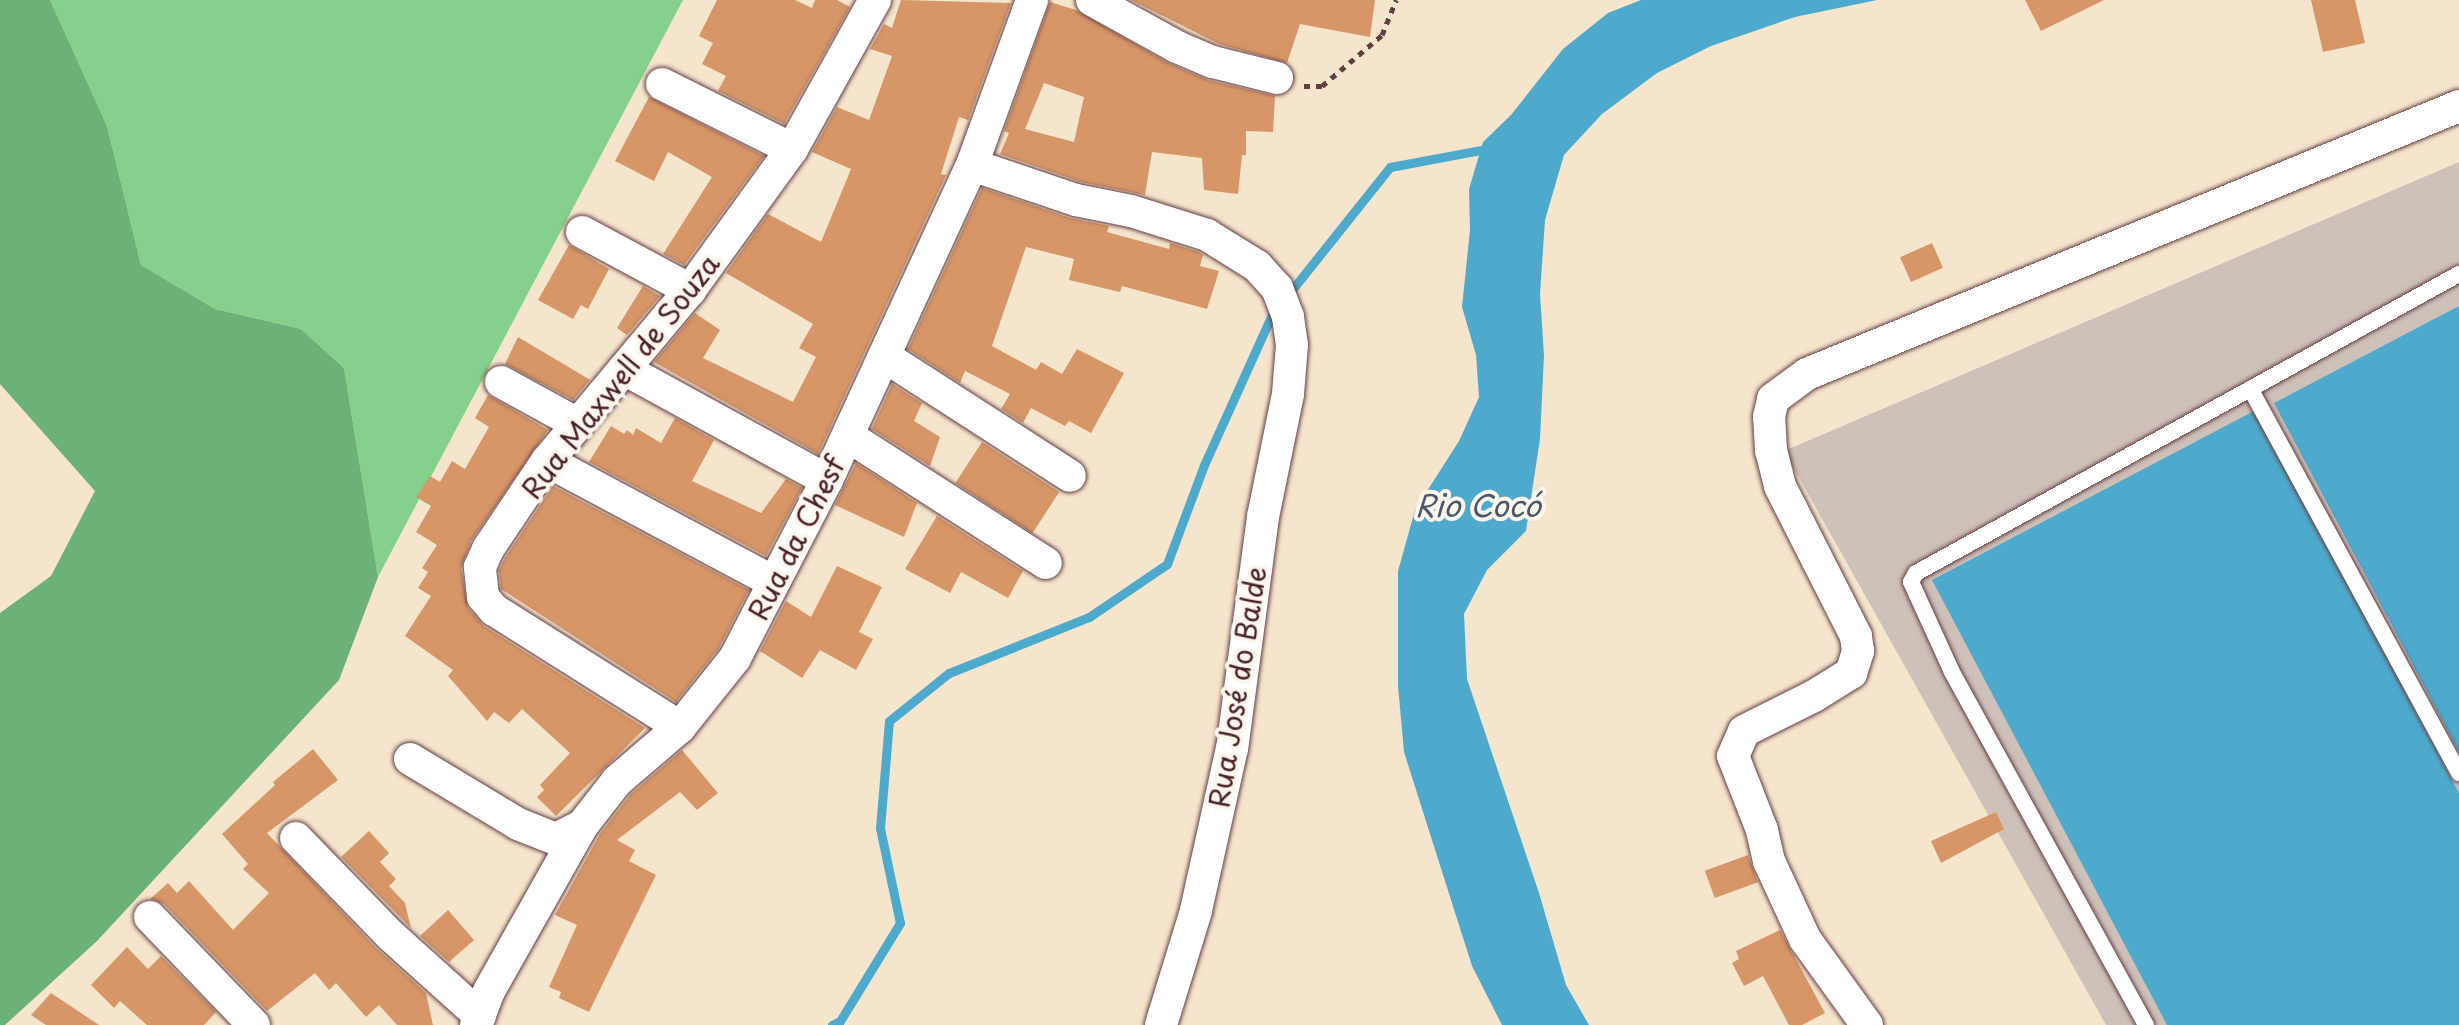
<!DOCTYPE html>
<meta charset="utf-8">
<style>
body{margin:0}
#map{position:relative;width:2459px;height:1025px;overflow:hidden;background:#f6e5cd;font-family:"Playpen Sans",sans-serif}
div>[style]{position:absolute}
.industrial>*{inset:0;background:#cec1b9}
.green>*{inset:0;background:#86d08d}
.forest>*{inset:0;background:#6cb278}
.water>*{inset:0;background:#4eaacc}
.stream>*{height:9px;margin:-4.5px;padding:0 4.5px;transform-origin:4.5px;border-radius:4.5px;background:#4eaacc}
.building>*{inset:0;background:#d69668;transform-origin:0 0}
.path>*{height:5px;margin-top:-2.5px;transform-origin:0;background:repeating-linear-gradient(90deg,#643d43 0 6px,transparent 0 12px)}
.roads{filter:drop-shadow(0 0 2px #643d43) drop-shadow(0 0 2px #643d43)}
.lane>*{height:16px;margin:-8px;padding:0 8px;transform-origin:8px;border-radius:8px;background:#fff}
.street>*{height:32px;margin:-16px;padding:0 16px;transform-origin:16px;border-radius:16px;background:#fff}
span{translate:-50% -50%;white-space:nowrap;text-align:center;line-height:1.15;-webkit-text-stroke:8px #fbf7ec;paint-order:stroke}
.street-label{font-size:28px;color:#4a1f2b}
.water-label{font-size:30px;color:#4c576b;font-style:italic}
</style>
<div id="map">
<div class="industrial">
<i style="clip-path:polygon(2459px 162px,2459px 1025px,2106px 1025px,1784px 451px)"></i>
</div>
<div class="green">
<i style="clip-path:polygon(50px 0,683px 0,378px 577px,344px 368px,301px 329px,215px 309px,141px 265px,107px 126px)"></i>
</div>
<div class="forest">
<i style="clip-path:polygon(0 0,50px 0,107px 126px,141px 265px,215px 309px,301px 329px,344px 368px,378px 577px,339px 680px,97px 941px,5px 1025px,0 1025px,0 613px,51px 576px,95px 491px,0 384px)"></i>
</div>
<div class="water">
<i style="clip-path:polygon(1641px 0,1877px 0,1795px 17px,1711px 46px,1657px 73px,1602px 114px,1564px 155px,1545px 220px,1540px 294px,1544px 355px,1540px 439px,1526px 531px,1487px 570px,1464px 614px,1467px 679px,1539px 893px,1566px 985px,1589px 1025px,1502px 1025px,1472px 966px,1404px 752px,1398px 686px,1398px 571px,1415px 510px,1459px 441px,1479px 397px,1476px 355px,1462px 307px,1470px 230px,1469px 189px,1483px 142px,1511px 115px,1563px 49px,1608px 13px)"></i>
<i style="clip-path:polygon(2459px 306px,2459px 752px,2274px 403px)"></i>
<i style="clip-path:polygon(2256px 410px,2459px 793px,2459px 1025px,2167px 1025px,1932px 580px)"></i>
</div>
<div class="stream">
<i style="left:1287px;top:296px;width:165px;rotate:-51.4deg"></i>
<i style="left:1390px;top:167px;width:104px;rotate:-10.6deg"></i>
<i style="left:832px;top:1025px;width:9px;rotate:-27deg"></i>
<i style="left:840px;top:1021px;width:115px;rotate:-58.5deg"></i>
<i style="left:900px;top:923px;width:97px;rotate:-101.9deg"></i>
<i style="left:880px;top:828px;width:107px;rotate:-85.2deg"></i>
<i style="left:889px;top:721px;width:77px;rotate:-38.7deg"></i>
<i style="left:949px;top:673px;width:151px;rotate:-21.8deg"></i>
<i style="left:1089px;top:617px;width:94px;rotate:-34.2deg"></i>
<i style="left:1167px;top:564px;width:106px;rotate:-69.5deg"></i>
<i style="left:1204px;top:465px;width:168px;rotate:-65.7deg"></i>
</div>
<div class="building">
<i style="clip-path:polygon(717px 0,795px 0,812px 8px,815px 0,837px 0,850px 7px,784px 124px,718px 91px,726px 76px,702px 64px,713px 43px,699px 36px)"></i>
<i style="clip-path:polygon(901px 0,1011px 3px,968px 120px,959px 117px,941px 174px,946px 175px,818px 454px,654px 362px,695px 313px,720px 330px,703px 358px,793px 402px,816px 357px,799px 348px,813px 324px,726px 273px,768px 214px,821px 242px,851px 169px,812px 152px,837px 107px,869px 120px,892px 56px,870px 49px,884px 24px,892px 28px)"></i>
<i style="clip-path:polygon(1131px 0,1375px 0,1370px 37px,1300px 24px,1287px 63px,1219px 44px)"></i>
<i style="clip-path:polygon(2025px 0,2104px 0,2041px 31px)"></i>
<i style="clip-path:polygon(2311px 0,2355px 0,2365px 43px,2323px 52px)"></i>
<i style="clip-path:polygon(evenodd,1050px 2px,1076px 10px,1170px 64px,1208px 80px,1275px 96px,1273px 132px,1246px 131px,1246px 155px,1242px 155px,1238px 194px,1204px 190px,1202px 158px,1152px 152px,1145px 195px,1081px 182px,1000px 154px,1009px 133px,1004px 131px,1050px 2px,1044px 83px,1084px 97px,1074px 142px,1025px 129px,1044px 83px)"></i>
<i style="clip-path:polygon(649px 97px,764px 156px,684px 265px,663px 254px,712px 177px,668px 152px,654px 181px,615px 161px)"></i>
<i style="clip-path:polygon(982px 188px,1070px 218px,1109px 226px,1107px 232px,1169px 249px,1170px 243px,1199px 252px,1203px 255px,1200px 266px,1219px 271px,1207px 309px,1122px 286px,1120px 292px,1069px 280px,1074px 259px,1026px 247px,992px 346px,1036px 370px,1041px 362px,1062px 374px,1077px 349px,1124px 373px,1091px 433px,1069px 421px,1065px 426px,1031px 408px,1023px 423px,1001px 409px,1010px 394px,965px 371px,960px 383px,908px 349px)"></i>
<i style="left:1932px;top:243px;width:27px;height:35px;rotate:66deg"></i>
<i style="clip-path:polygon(569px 245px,609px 269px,588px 309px,581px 305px,573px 319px,538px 300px)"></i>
<i style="clip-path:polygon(643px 286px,660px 296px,627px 335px,617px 328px)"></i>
<i style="clip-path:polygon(518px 337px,587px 378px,590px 380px,573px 400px,505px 364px)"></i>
<i style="clip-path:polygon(892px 384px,922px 403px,914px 421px,940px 437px,930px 466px,872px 429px)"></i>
<i style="clip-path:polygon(488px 395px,548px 430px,471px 541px,461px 568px,468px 608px,484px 626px,645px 728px,556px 816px,537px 797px,544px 790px,540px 785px,570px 753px,522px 709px,509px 723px,494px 712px,487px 721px,448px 676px,453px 670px,405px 636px,431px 596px,418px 588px,428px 572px,422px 568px,437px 545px,416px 532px,431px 506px,416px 497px,430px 476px,440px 482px,452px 461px,465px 469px,489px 427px,475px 418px)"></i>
<i style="clip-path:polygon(675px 418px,714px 440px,692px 481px,761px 513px,786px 479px,802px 488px,766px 556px,589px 462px,611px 426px,624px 434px,627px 430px,633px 435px,636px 428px,661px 443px)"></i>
<i style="left:982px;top:442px;width:92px;height:49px;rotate:33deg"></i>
<i style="clip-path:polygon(856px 463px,917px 503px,904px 537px,835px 505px)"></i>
<i style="clip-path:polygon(553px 486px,749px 590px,719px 648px,676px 702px,501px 589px,499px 570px,505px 558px)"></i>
<i style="clip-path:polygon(937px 516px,1023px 571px,1008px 598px,961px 572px,950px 593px,905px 569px)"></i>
<i style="clip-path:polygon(837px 566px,882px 587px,859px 632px,873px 639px,856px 670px,820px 650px,802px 678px,760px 651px,786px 601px,811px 617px)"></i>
<i style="clip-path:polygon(313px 749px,338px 780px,267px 833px,376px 948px,426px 993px,433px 1025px,397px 1025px,379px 1005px,366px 1017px,336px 983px,329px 990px,315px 973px,267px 1011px,164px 904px,150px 899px,168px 883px,177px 893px,189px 881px,233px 930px,269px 893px,243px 869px,248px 864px,222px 834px,275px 785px,273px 782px)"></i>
<i style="clip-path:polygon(682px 750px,718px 793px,697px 810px,680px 792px,617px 840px,635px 850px,629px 861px,656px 875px,589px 1012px,559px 998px,561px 992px,549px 987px,577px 925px,555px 915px,600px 834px,631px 794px)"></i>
<i style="clip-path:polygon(1996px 812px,2004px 829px,1941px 863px,1931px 841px)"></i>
<i style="clip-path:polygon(369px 831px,389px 853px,380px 862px,396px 879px,389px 886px,405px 903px,411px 928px,341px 857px)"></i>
<i style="left:1748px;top:855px;width:29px;height:46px;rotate:70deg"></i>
<i style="clip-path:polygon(448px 910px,474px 940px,449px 962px,420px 936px)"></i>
<i style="clip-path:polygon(1780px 930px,1825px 1013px,1802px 1025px,1789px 1025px,1763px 976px,1744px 986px,1732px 963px,1739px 959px,1736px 951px)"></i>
<i style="clip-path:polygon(127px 947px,148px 969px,161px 956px,216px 1012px,204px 1025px,147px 1025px,120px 1001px,114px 1008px,91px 985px)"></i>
<i style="clip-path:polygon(51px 993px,99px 1025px,46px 1025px,31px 1015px)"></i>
</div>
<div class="path">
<i style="left:1304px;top:86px;width:18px"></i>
<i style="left:1322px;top:86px;width:79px;rotate:-40.4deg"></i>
<i style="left:1382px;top:35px;width:38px;rotate:-68deg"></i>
</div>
<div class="roads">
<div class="lane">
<i style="left:2251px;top:390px;width:436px;rotate:61.5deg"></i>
<i style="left:2146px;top:1025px;width:403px;rotate:-118.8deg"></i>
<i style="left:1952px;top:672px;width:99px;rotate:-114.5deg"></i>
<i style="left:1911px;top:582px;width:10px;rotate:-61deg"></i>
<i style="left:1916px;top:573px;width:620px;rotate:-28.84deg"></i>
</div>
<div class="street">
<i style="left:1092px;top:0;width:97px;rotate:28.9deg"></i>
<i style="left:1177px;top:47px;width:39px;rotate:23deg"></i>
<i style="left:1213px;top:62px;width:66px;rotate:14deg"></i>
<i style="left:662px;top:84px;width:145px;rotate:26.6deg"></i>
<i style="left:972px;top:165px;width:110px;rotate:18.6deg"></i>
<i style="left:1076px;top:200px;width:56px;rotate:11.3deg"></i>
<i style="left:1131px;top:211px;width:80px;rotate:17.5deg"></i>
<i style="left:1207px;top:235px;width:59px;rotate:31.8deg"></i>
<i style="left:1257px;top:266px;width:30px;rotate:48deg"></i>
<i style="left:1277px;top:288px;width:31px;rotate:69deg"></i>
<i style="left:1288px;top:317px;width:28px;rotate:82deg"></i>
<i style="left:1292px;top:345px;width:49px;rotate:94.7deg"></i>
<i style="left:1288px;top:394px;width:126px;rotate:101.5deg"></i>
<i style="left:1263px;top:517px;width:233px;rotate:97.6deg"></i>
<i style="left:1232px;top:748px;width:167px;rotate:102.5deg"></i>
<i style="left:1196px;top:911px;width:119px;rotate:107.1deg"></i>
<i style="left:582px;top:232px;width:123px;rotate:28.2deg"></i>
<i style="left:884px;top:356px;width:221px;rotate:32.8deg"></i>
<i style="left:624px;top:369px;width:231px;rotate:28.7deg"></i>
<i style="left:501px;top:382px;width:85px;rotate:28.7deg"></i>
<i style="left:848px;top:436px;width:235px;rotate:32.7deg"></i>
<i style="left:547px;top:461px;width:257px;rotate:28.1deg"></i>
<i style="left:680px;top:727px;width:220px;rotate:-147.8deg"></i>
<i style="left:494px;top:610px;width:17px;rotate:-130deg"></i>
<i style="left:483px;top:597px;width:30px;rotate:-96deg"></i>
<i style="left:480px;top:567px;width:20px;rotate:-66deg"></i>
<i style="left:488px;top:549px;width:106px;rotate:-56.2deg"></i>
<i style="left:547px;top:461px;width:223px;rotate:-50.1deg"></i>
<i style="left:690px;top:290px;width:174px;rotate:-54.1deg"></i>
<i style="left:792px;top:149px;width:171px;rotate:-60.9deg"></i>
<i style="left:410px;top:759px;width:126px;rotate:31deg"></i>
<i style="left:518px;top:824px;width:41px;rotate:21.5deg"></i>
<i style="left:556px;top:839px;width:29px;rotate:-27deg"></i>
<i style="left:296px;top:838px;width:135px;rotate:45.9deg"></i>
<i style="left:390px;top:935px;width:121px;rotate:42deg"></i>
<i style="left:150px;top:917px;width:150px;rotate:46.1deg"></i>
<i style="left:476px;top:1025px;width:36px;rotate:-69deg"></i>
<i style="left:489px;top:991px;width:189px;rotate:-60.6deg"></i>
<i style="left:582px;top:826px;width:57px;rotate:-52.1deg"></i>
<i style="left:617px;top:781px;width:83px;rotate:-40.6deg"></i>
<i style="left:680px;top:727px;width:88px;rotate:-51.4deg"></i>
<i style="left:735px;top:658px;width:200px;rotate:-62.7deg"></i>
<i style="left:827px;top:480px;width:347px;rotate:-65.3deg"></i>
<i style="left:972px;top:165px;width:176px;rotate:-70deg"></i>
<i style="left:1867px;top:1025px;width:106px;rotate:-125.8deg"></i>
<i style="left:1805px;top:939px;width:86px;rotate:-114.8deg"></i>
<i style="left:1769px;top:861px;width:32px;rotate:-103deg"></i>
<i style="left:1762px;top:830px;width:79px;rotate:-111.4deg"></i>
<i style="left:1733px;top:756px;width:27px;rotate:-66deg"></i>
<i style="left:1744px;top:731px;width:78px;rotate:-26.6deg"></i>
<i style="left:1814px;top:696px;width:44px;rotate:-31.9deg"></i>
<i style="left:1851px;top:673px;width:23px;rotate:-72deg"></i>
<i style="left:1858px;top:651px;width:15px;rotate:-98deg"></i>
<i style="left:1856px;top:636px;width:168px;rotate:-116.9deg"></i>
<i style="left:1780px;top:486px;width:36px;rotate:-104deg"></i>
<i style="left:1771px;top:451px;width:34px;rotate:-93deg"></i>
<i style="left:1769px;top:417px;width:18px;rotate:-77deg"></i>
<i style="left:1773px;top:399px;width:42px;rotate:-36.3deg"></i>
<i style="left:1807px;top:374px;width:705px;rotate:-22.34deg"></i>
</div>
</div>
<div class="street-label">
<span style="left:620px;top:376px;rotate:-52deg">Rua Maxwell de Souza</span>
<span style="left:796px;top:538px;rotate:-63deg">Rua da Chesf</span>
<span style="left:1237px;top:687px;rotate:-81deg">Rua José do Balde</span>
</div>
<div class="water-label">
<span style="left:1478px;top:505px">Rio Cocó</span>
</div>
</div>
